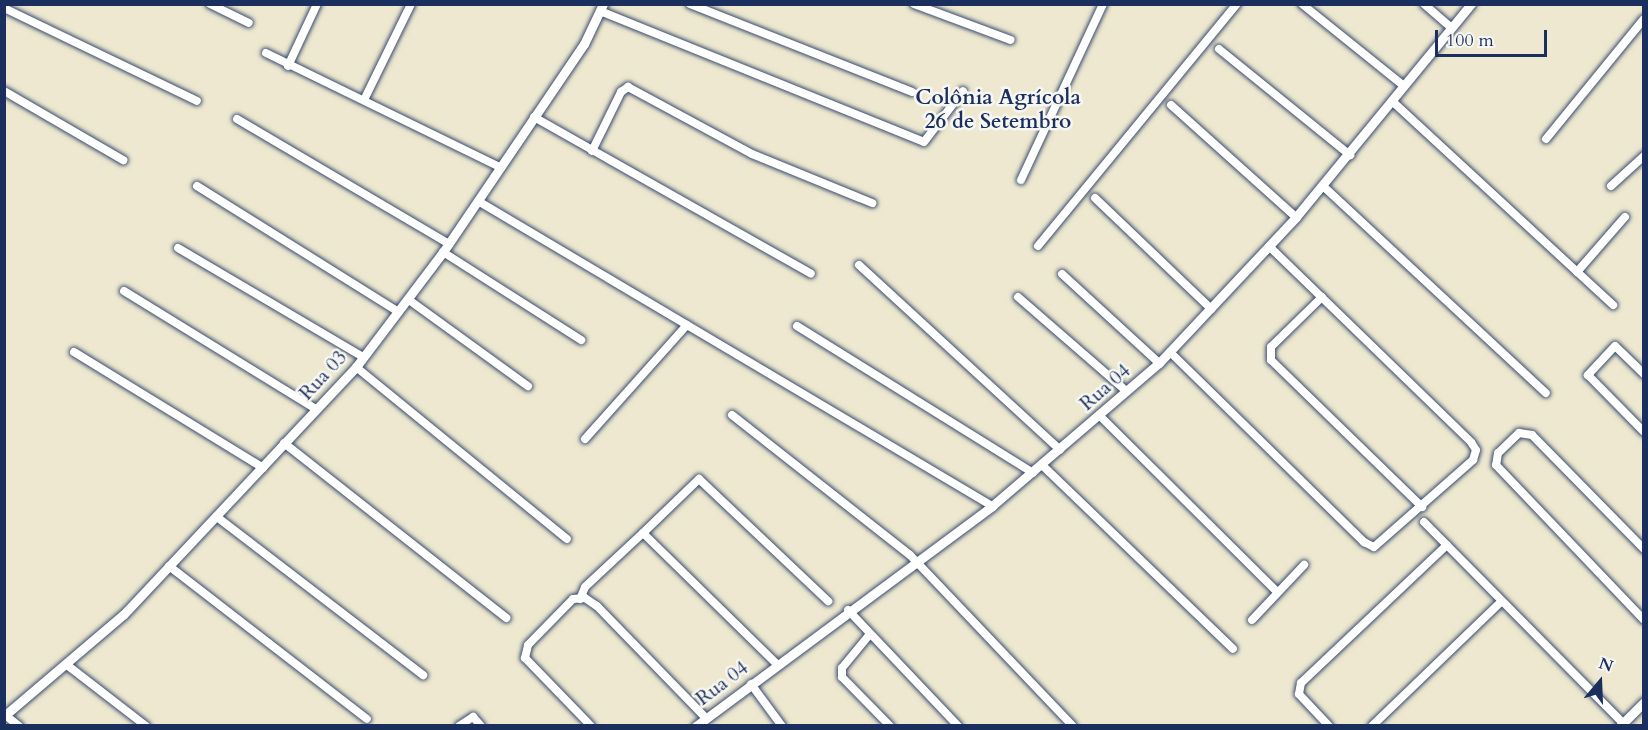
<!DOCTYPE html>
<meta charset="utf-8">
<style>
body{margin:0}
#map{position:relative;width:1648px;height:730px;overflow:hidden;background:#ede8cf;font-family:Cardo,serif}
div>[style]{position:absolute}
.roads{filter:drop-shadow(0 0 2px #3a4b6f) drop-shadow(0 0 2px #3a4b6f)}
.minor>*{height:8px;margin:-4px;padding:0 4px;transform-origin:4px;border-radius:4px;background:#fff}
.tertiary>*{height:9px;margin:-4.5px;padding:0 4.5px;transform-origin:4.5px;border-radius:4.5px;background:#fff}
span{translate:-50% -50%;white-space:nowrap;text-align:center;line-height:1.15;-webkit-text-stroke:5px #f6f6f2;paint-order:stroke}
.street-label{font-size:20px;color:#1b2f5e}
.neighbourhood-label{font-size:21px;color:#1b2f5e;font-weight:700}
.frame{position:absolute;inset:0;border:6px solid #1b2f5e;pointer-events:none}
.north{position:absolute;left:1570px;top:652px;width:60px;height:60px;-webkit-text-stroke:4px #f6f6f2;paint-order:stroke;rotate:19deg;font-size:16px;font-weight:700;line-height:24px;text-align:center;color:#1b2f5e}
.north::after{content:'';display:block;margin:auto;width:21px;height:27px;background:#1b2f5e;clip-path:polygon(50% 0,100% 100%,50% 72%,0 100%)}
.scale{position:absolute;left:1435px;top:30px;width:112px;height:27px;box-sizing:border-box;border:3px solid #1b2f5e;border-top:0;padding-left:8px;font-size:18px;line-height:21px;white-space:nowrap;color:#1b2f5e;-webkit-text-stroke:4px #f6f6f2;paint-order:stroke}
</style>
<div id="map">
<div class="roads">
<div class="minor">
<i style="left:210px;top:4px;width:43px;rotate:26deg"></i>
<i style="left:690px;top:4px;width:239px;rotate:21.6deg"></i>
<i style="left:914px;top:4px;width:103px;rotate:20.4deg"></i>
<i style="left:1302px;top:4px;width:131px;rotate:38.8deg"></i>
<i style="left:1424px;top:4px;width:37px;rotate:41deg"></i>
<i style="left:4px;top:8px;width:214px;rotate:25.7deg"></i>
<i style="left:600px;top:11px;width:349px;rotate:22deg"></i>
<i style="left:924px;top:142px;width:64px;rotate:-52.6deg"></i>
<i style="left:1219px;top:49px;width:169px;rotate:39deg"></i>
<i style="left:266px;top:53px;width:260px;rotate:26deg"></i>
<i style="left:288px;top:66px;width:68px;rotate:-64.9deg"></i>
<i style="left:4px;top:91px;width:138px;rotate:30.1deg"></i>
<i style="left:364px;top:100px;width:107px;rotate:-63.9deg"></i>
<i style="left:1392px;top:101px;width:301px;rotate:42.7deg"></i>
<i style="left:1171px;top:105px;width:168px;rotate:41.9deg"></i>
<i style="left:534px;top:117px;width:318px;rotate:29.5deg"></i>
<i style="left:237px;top:119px;width:246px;rotate:30.5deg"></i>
<i style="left:1546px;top:139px;width:155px;rotate:-50.8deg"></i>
<i style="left:592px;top:151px;width:66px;rotate:-63.8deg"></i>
<i style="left:621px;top:92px;width:9px;rotate:-36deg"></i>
<i style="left:628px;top:87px;width:141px;rotate:28.4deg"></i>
<i style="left:752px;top:154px;width:130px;rotate:22.2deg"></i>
<i style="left:1021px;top:180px;width:194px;rotate:-65deg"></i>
<i style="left:197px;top:186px;width:238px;rotate:32deg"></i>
<i style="left:1323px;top:186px;width:304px;rotate:42.9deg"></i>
<i style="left:1611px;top:186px;width:45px;rotate:-42.3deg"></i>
<i style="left:1095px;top:198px;width:161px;rotate:43.7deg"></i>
<i style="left:478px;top:201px;width:598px;rotate:30.68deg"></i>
<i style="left:1038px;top:246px;width:313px;rotate:-50.6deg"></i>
<i style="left:178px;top:248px;width:215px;rotate:30.5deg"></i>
<i style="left:443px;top:252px;width:164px;rotate:32.5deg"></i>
<i style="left:859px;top:265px;width:273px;rotate:42.6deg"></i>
<i style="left:1577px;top:272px;width:73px;rotate:-48.9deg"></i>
<i style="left:1062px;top:274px;width:132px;rotate:42.5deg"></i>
<i style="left:124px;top:291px;width:225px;rotate:31.6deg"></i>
<i style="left:1018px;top:297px;width:143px;rotate:41deg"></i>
<i style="left:1322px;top:297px;width:71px;rotate:135.6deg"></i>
<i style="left:1271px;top:347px;width:13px;rotate:90deg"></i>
<i style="left:1271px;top:360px;width:211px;rotate:44.2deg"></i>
<i style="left:409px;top:300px;width:147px;rotate:35.9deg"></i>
<i style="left:797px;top:326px;width:278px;rotate:31.9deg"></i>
<i style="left:74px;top:352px;width:222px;rotate:31.5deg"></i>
<i style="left:1170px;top:352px;width:272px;rotate:44.4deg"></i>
<i style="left:1364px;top:542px;width:11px;rotate:27deg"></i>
<i style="left:1374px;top:547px;width:132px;rotate:-41.3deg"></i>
<i style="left:1473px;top:460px;width:10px;rotate:-73deg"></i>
<i style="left:1476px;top:450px;width:9px;rotate:-122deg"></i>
<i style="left:1471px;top:442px;width:281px;rotate:-135.9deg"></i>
<i style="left:356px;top:367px;width:272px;rotate:39.2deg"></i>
<i style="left:1644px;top:374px;width:40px;rotate:-136deg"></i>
<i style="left:1615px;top:346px;width:40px;rotate:133deg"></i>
<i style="left:1588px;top:375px;width:80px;rotate:45.5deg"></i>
<i style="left:732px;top:415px;width:226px;rotate:38.2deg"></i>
<i style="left:910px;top:555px;width:236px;rotate:46.4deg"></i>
<i style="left:1099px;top:415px;width:251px;rotate:44.8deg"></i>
<i style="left:585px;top:439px;width:153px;rotate:-48.2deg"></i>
<i style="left:284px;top:443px;width:283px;rotate:38.2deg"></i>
<i style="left:1042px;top:465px;width:265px;rotate:43.9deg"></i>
<i style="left:217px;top:517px;width:260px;rotate:37.5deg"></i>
<i style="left:1424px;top:522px;width:283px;rotate:45.3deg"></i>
<i style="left:643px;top:533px;width:78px;rotate:-44deg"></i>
<i style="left:699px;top:479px;width:178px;rotate:43.4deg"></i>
<i style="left:1644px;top:549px;width:160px;rotate:-134.5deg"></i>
<i style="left:1532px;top:435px;width:13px;rotate:-171deg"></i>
<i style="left:1519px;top:433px;width:29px;rotate:136deg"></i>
<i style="left:1498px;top:453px;width:12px;rotate:99deg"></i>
<i style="left:1496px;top:465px;width:214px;rotate:46.3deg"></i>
<i style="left:169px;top:566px;width:250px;rotate:37.7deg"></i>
<i style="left:580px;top:599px;width:13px;rotate:-67deg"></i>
<i style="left:585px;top:587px;width:79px;rotate:-43deg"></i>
<i style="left:643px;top:533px;width:187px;rotate:44.4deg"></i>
<i style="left:848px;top:610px;width:160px;rotate:46.5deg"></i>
<i style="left:1252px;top:620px;width:76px;rotate:-46.6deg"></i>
<i style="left:870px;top:634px;width:44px;rotate:129.5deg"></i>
<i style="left:842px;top:668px;width:9px;rotate:90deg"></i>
<i style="left:842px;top:677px;width:69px;rotate:45.6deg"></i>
<i style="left:67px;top:665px;width:100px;rotate:37.7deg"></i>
<i style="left:751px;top:684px;width:52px;rotate:53.6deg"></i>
<i style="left:5px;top:715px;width:18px;rotate:38deg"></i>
<i style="left:459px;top:726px;width:17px;rotate:-33deg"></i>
<i style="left:473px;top:717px;width:12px;rotate:48deg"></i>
<i style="left:591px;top:726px;width:95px;rotate:-134.1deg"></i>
<i style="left:525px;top:658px;width:13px;rotate:-77deg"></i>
<i style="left:528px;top:645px;width:64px;rotate:-45.6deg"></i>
<i style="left:573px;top:599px;width:12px;rotate:-5deg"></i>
<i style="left:585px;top:598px;width:14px;rotate:34deg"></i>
<i style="left:597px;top:606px;width:156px;rotate:45.8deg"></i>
<i style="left:1329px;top:726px;width:44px;rotate:-133.2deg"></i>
<i style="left:1299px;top:694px;width:11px;rotate:-80deg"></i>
<i style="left:1301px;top:683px;width:201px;rotate:-43.4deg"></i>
<i style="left:1372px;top:726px;width:180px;rotate:-43.9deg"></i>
</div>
<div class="tertiary">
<i style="left:4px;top:716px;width:157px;rotate:-40.4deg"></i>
<i style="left:124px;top:614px;width:339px;rotate:-46.8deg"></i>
<i style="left:356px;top:367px;width:144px;rotate:-52.9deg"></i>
<i style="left:443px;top:252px;width:251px;rotate:-55.9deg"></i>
<i style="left:584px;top:44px;width:44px;rotate:-64.6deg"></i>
<i style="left:696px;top:726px;width:369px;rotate:-36.6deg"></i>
<i style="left:992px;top:506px;width:220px;rotate:-40.6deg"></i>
<i style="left:1159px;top:363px;width:200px;rotate:-46.8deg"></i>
<i style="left:1296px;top:217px;width:276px;rotate:-50.6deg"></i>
<i style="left:1620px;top:726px;width:34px;rotate:-45deg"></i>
</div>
</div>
<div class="street-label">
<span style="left:323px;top:375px;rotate:-47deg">Rua 03</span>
<span style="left:1105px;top:387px;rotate:-41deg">Rua 04</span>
<span style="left:722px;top:683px;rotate:-37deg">Rua 04</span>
</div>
<div class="neighbourhood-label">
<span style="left:998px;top:110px">Colônia Agrícola<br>26 de Setembro</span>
</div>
<div class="frame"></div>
<div class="north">N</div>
<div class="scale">100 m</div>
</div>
